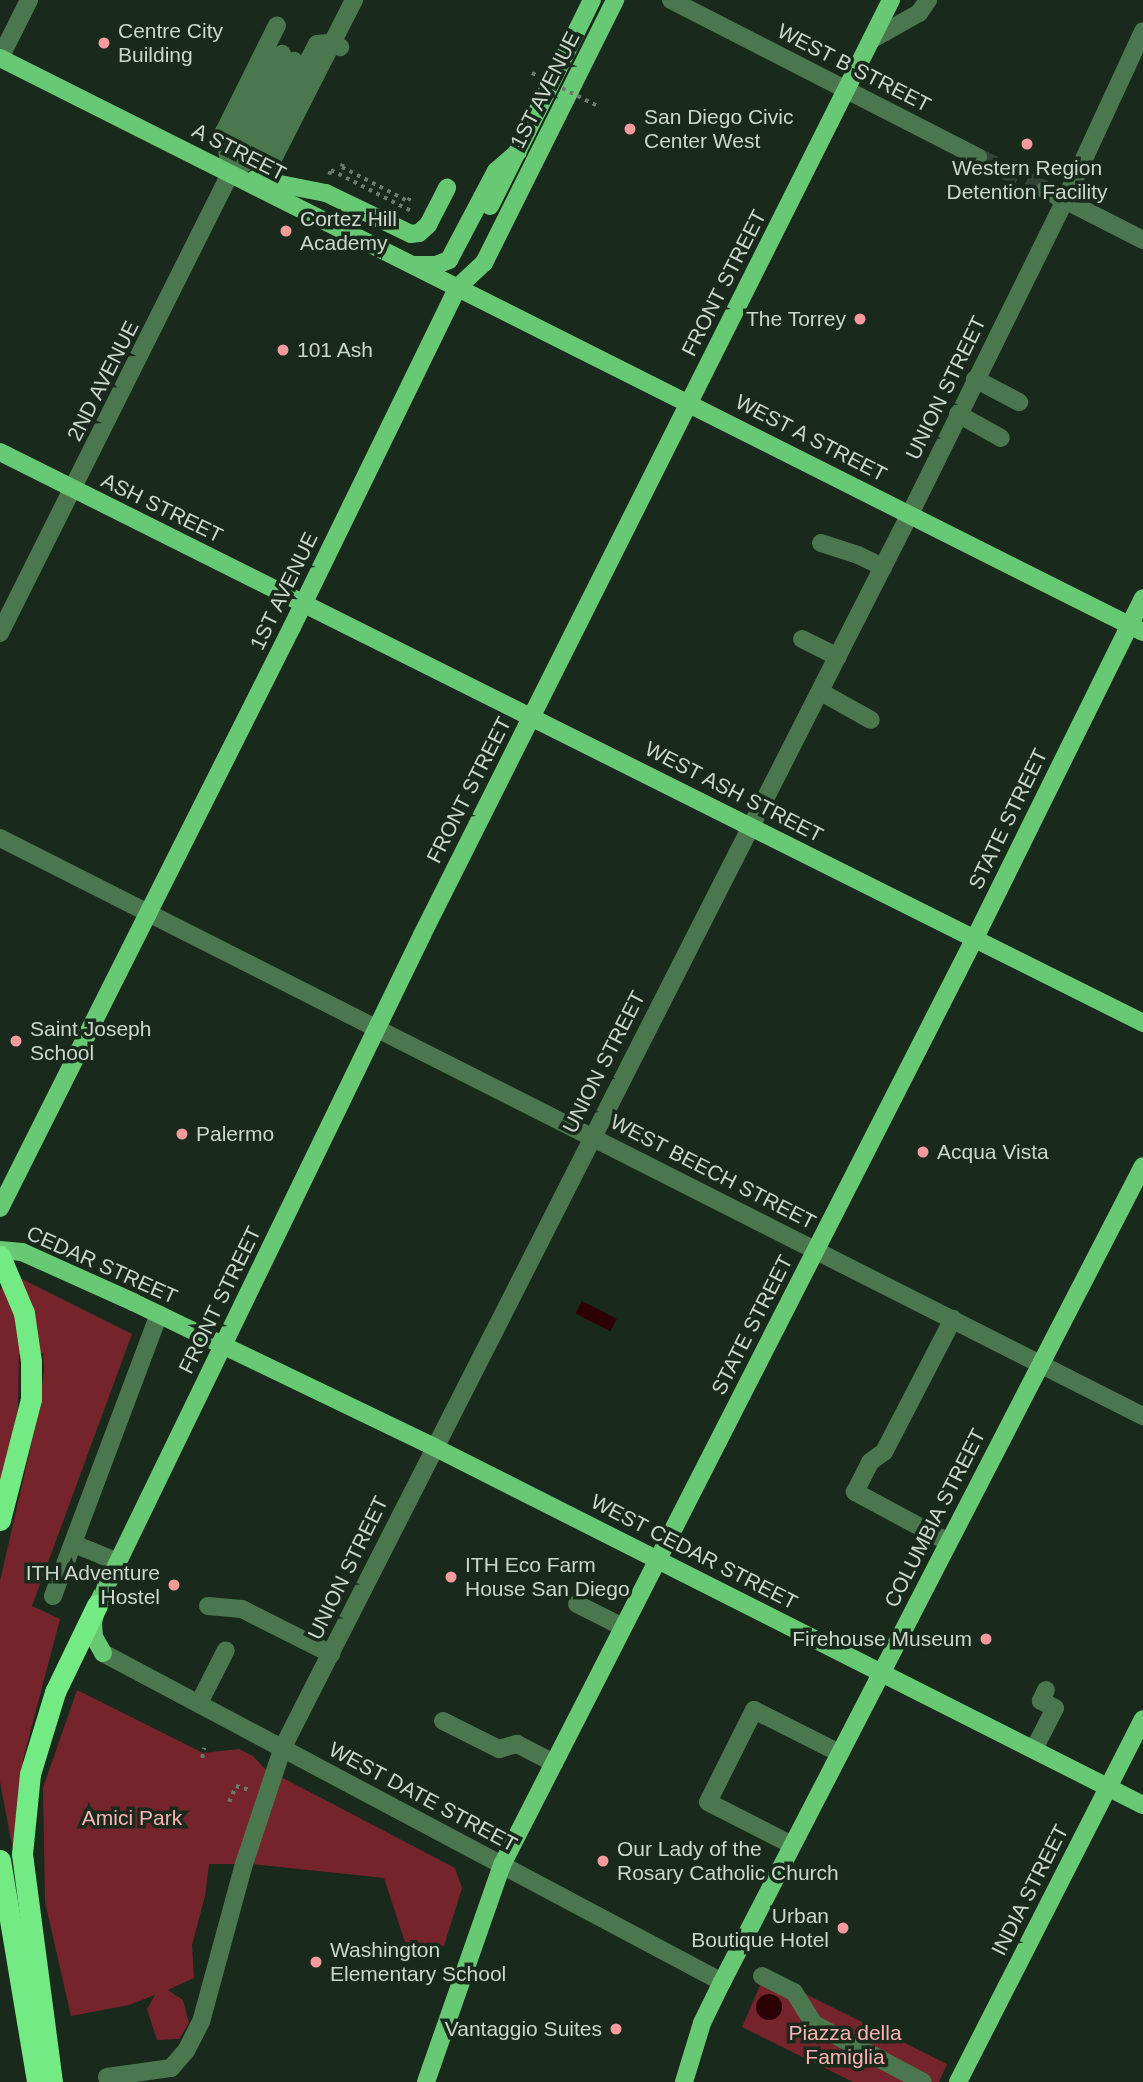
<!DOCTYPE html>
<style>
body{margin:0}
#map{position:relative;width:1143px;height:2082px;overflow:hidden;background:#19291b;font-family:Helvetica,sans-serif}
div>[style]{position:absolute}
.green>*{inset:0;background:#75242c}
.water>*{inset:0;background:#2b0106;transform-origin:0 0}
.round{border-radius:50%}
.minor-tunnel>*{height:18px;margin-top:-9px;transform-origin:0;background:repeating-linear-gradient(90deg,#344336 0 18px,transparent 0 27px)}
.path>*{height:3.5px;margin-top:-1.75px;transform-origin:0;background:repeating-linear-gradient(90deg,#6c796d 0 3.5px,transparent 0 8.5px)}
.minor>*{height:18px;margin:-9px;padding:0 9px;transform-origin:9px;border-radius:9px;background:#4a774e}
.major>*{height:18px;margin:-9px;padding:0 9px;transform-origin:9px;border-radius:9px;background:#68c974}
.highway>*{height:21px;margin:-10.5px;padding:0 10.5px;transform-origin:10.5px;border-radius:10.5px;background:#73ea83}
.path-bridge>*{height:3.5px;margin-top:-1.75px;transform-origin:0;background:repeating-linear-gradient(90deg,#6c796d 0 3.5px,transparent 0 8.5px)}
.minor-bridge>*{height:18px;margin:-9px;padding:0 9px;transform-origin:9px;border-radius:9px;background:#4a774e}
.major-bridge>*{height:18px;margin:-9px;padding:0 9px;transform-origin:9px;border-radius:9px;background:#68c974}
.dots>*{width:19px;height:19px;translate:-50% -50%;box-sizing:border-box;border:4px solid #19291b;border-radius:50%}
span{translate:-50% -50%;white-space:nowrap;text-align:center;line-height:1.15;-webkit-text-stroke:7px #19291b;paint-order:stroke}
.poi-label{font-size:21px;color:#cbd6cc}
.left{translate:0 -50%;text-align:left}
.right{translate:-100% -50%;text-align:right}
.street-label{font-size:21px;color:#cbd6cc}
.park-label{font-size:21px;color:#fdb1b2}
</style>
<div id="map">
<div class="green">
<i style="clip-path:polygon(10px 1273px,132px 1334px,32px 1606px,60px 1619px,23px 1760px,19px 1882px,0 1782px,0 1581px,38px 1415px,44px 1371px,43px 1353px,19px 1355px,18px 1409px,0 1490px,0 1290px)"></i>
<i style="clip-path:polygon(77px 1690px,203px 1753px,239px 1749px,253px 1756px,264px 1768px,455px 1868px,462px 1888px,444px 1946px,405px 1942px,384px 1878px,252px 1864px,209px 1864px,205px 1896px,192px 1945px,194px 1978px,168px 1990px,183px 2000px,189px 2023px,179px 2039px,157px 2040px,147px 2009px,155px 1995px,129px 2005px,71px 2016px,45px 1902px,43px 1788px)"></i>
<i style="clip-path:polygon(765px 1974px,947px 2064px,939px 2082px,853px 2082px,742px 2027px)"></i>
</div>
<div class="water">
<i style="left:582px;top:1301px;width:39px;height:14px;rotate:27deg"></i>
<i class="round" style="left:756px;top:1994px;width:26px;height:26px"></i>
</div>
<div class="minor-tunnel">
<i style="left:978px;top:157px;width:75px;rotate:26.2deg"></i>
</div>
<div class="path">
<i style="left:343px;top:164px;width:3px;rotate:108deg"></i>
<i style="left:342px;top:167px;width:74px;rotate:27.3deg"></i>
<i style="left:408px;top:201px;width:4px;rotate:-63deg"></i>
<i style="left:329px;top:175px;width:5px;rotate:-68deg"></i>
<i style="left:331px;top:170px;width:92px;rotate:27.1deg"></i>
<i style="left:202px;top:1758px;width:10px;rotate:-79deg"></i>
<i style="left:229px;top:1802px;width:17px;rotate:-66deg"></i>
<i style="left:236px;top:1786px;width:15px;rotate:16deg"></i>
</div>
<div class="minor">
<i style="left:671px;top:0;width:345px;rotate:27.1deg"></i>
<i style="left:871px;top:40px;width:55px;rotate:-29.4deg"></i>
<i style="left:919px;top:13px;width:16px;rotate:-55deg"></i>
<i style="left:0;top:58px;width:65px;rotate:-63.4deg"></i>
<i style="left:243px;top:148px;width:13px;rotate:-99deg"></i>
<i style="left:241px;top:135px;width:91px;rotate:-63.2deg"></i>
<i style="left:243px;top:148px;width:12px;rotate:-31deg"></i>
<i style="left:253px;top:142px;width:91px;rotate:-63.2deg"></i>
<i style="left:272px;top:161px;width:181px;rotate:-63deg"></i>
<i style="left:234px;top:171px;width:36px;rotate:-37deg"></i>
<i style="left:263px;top:149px;width:118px;rotate:-62.8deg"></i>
<i style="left:231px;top:174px;width:43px;rotate:-99.5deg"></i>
<i style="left:224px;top:132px;width:119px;rotate:-63.6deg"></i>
<i style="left:1045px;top:190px;width:110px;rotate:27deg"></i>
<i style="left:975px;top:379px;width:50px;rotate:27.6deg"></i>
<i style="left:958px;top:414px;width:49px;rotate:29.2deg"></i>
<i style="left:821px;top:543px;width:39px;rotate:18deg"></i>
<i style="left:858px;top:555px;width:28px;rotate:26deg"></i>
<i style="left:0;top:633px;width:542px;rotate:-63.39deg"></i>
<i style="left:802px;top:639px;width:40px;rotate:26.6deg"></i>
<i style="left:821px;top:692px;width:57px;rotate:29.2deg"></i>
<i style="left:0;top:838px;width:1281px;rotate:26.83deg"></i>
<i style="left:948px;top:1542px;width:106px;rotate:-151.7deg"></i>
<i style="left:855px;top:1492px;width:34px;rotate:-63deg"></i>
<i style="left:870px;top:1462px;width:17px;rotate:-36deg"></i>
<i style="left:884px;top:1452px;width:150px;rotate:-62.6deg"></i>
<i style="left:74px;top:1544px;width:48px;rotate:22.2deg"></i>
<i style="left:53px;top:1596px;width:301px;rotate:-69.4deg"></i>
<i style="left:577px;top:1604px;width:51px;rotate:26.6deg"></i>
<i style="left:208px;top:1606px;width:34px;rotate:5deg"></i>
<i style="left:242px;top:1609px;width:100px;rotate:26.8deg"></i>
<i style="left:103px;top:1653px;width:701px;rotate:27.99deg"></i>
<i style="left:199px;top:1703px;width:59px;rotate:-63deg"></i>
<i style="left:443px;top:1721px;width:63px;rotate:26.6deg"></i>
<i style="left:499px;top:1749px;width:19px;rotate:-16deg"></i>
<i style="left:517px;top:1744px;width:42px;rotate:27.2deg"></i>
<i style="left:1034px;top:1749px;width:46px;rotate:-62.9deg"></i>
<i style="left:1055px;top:1708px;width:16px;rotate:-153deg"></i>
<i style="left:1041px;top:1701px;width:12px;rotate:-66deg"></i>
<i style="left:792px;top:1845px;width:94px;rotate:-152.9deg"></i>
<i style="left:708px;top:1802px;width:103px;rotate:-63.4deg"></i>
<i style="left:754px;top:1710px;width:95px;rotate:26.8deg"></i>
<i style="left:762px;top:1976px;width:36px;rotate:27deg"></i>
<i style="left:794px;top:1992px;width:38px;rotate:58deg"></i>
<i style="left:814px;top:2024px;width:123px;rotate:28deg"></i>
<i style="left:107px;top:2077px;width:65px;rotate:-8deg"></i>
<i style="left:171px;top:2068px;width:23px;rotate:-49deg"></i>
<i style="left:186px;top:2051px;width:33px;rotate:-63deg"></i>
<i style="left:201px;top:2022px;width:164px;rotate:-74.8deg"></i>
<i style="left:244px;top:1864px;width:123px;rotate:-71.6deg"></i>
<i style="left:283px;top:1747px;width:1383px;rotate:-63.05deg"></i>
<i style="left:910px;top:514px;width:350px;rotate:-63.7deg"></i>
<i style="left:1065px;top:200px;width:186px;rotate:-65.2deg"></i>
</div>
<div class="major">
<i style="left:0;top:58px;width:1279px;rotate:26.67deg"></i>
<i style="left:527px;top:132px;width:147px;rotate:-63.8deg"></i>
<i style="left:255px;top:179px;width:72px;rotate:11.2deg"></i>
<i style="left:326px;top:193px;width:94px;rotate:25.8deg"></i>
<i style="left:411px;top:234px;width:8px;rotate:-7deg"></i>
<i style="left:419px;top:233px;width:12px;rotate:-42deg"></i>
<i style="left:428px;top:225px;width:42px;rotate:-62.8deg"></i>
<i style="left:415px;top:265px;width:21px"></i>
<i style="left:436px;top:265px;width:14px;rotate:-21deg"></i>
<i style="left:449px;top:260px;width:101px;rotate:-62.2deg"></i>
<i style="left:496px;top:171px;width:29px;rotate:-41deg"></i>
<i style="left:0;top:452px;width:1278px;rotate:26.54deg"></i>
<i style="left:0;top:1208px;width:650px;rotate:-63.32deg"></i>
<i style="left:292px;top:627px;width:378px;rotate:-64deg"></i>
<i style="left:458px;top:287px;width:35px;rotate:-43deg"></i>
<i style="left:484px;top:263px;width:294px;rotate:-63.5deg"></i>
<i style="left:0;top:1250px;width:22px;rotate:5deg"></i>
<i style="left:22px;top:1252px;width:122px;rotate:24.2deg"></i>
<i style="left:133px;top:1302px;width:334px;rotate:25.7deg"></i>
<i style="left:434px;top:1447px;width:794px;rotate:26.79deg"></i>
<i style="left:103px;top:1653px;width:18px;rotate:-119deg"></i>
<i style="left:94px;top:1637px;width:14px;rotate:-94deg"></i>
<i style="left:93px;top:1623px;width:18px;rotate:-77deg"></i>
<i style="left:97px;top:1605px;width:745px;rotate:-64.12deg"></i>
<i style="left:422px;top:935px;width:1046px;rotate:-63.36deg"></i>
<i style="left:426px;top:2082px;width:230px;rotate:-70.7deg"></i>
<i style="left:502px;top:1865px;width:1041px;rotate:-62.97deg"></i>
<i style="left:975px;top:938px;width:379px;rotate:-63.7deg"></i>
<i style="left:684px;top:2082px;width:62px;rotate:-73deg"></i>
<i style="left:702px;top:2023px;width:46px;rotate:-64deg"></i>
<i style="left:722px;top:1982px;width:918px;rotate:-62.71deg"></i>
<i style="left:958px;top:2082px;width:407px;rotate:-63deg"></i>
</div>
<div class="highway">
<i style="left:0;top:1256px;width:62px;rotate:67.2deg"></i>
<i style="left:24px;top:1313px;width:49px;rotate:81.7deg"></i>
<i style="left:31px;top:1361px;width:38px;rotate:90deg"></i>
<i style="left:31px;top:1399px;width:125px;rotate:104.4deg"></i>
<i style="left:0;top:1860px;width:225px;rotate:80.5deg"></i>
<i style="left:52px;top:2082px;width:230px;rotate:-97.5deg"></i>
<i style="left:22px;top:1854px;width:80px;rotate:-84.3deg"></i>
<i style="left:30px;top:1774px;width:86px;rotate:-73deg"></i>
<i style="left:55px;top:1692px;width:97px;rotate:-64.2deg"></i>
</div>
<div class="path-bridge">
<i style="left:532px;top:73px;width:72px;rotate:26.6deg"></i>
</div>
<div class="minor-bridge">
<i style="left:317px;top:44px;width:12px;rotate:-5deg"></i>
<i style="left:329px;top:43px;width:12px;rotate:20deg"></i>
</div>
<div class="major-bridge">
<i style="left:490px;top:206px;width:83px;rotate:-63.4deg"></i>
</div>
<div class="dots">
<i style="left:104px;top:43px;background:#f59b9d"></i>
<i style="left:630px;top:129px;background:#f59b9d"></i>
<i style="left:1027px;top:144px;background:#f59b9d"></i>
<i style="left:286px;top:231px;background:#f59b9d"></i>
<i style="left:860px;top:319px;background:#f59b9d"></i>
<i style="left:283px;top:350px;background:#f59b9d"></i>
<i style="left:16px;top:1041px;background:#f59b9d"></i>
<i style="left:182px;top:1134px;background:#f59b9d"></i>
<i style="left:923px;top:1152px;background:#f59b9d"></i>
<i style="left:451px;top:1577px;background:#f59b9d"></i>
<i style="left:174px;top:1585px;background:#f59b9d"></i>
<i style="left:986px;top:1639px;background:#f59b9d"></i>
<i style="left:603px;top:1861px;background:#f59b9d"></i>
<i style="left:843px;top:1928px;background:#f59b9d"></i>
<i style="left:316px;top:1962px;background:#f59b9d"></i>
<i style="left:616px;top:2029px;background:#f59b9d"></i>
</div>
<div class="poi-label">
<span class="left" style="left:118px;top:43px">Centre City<br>Building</span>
<span class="left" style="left:644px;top:129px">San Diego Civic<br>Center West</span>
<span style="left:1027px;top:180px">Western Region<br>Detention Facility</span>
<span class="left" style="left:300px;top:231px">Cortez Hill<br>Academy</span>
<span class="right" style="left:846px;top:319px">The Torrey</span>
<span class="left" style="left:297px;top:350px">101 Ash</span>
<span class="left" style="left:30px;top:1041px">Saint Joseph<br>School</span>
<span class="left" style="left:196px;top:1134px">Palermo</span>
<span class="left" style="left:937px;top:1152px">Acqua Vista</span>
<span class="left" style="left:465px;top:1577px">ITH Eco Farm<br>House San Diego</span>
<span class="right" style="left:160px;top:1585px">ITH Adventure<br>Hostel</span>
<span class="right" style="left:972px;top:1639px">Firehouse Museum</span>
<span class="left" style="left:617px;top:1861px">Our Lady of the<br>Rosary Catholic Church</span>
<span class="right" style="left:829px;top:1928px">Urban<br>Boutique Hotel</span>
<span class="left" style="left:330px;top:1962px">Washington<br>Elementary School</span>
<span class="right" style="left:602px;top:2029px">Vantaggio Suites</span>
</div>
<div class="street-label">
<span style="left:854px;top:68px;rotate:27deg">WEST B STREET</span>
<span style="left:545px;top:90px;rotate:-63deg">1ST AVENUE</span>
<span style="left:239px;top:152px;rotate:27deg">A STREET</span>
<span style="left:724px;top:283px;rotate:-63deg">FRONT STREET</span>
<span style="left:103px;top:381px;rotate:-63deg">2ND AVENUE</span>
<span style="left:946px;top:388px;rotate:-64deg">UNION STREET</span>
<span style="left:811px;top:438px;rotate:27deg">WEST A STREET</span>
<span style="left:162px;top:508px;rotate:26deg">ASH STREET</span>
<span style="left:284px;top:591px;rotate:-64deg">1ST AVENUE</span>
<span style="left:469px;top:790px;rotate:-63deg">FRONT STREET</span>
<span style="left:734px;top:792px;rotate:27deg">WEST ASH STREET</span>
<span style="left:1008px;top:819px;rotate:-64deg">STATE STREET</span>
<span style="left:604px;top:1062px;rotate:-63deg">UNION STREET</span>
<span style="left:713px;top:1172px;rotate:27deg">WEST BEECH STREET</span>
<span style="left:102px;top:1265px;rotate:24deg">CEDAR STREET</span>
<span style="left:220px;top:1300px;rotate:-64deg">FRONT STREET</span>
<span style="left:752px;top:1325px;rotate:-63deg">STATE STREET</span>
<span style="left:935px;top:1518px;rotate:-63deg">COLUMBIA STREET</span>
<span style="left:694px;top:1552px;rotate:27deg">WEST CEDAR STREET</span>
<span style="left:348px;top:1568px;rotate:-64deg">UNION STREET</span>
<span style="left:423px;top:1797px;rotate:28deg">WEST DATE STREET</span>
<span style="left:1030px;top:1890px;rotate:-63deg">INDIA STREET</span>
</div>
<div class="park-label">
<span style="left:132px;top:1818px">Amici Park</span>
<span style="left:845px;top:2045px">Piazza della<br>Famiglia</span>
</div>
</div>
